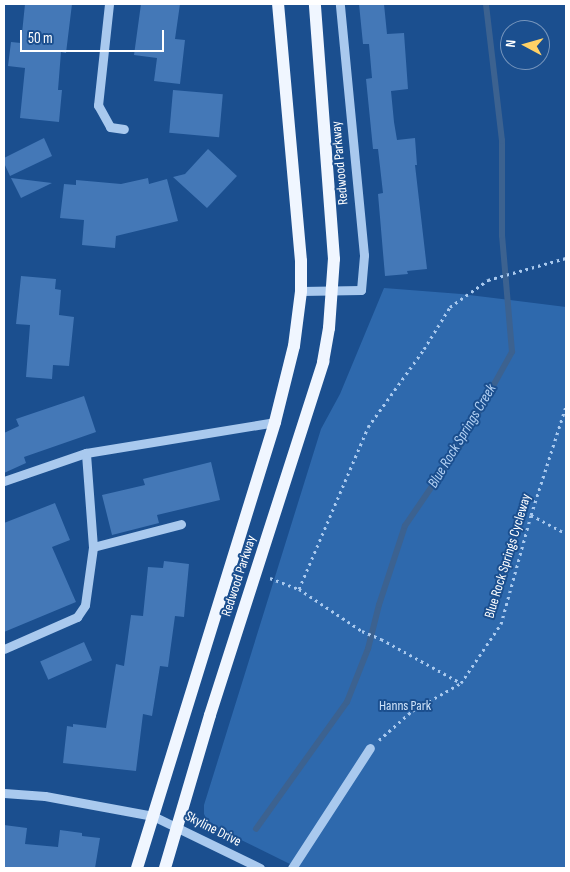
<!DOCTYPE html>
<style>
body{margin:0}
#map{position:relative;width:570px;height:872px;overflow:hidden;background:#1b4f8f;font-family:"Sofia Sans Condensed",sans-serif}
div>[style]{position:absolute}
.green>*{inset:0;background:#2e69ad}
.stream>*{height:5.5px;margin:-2.75px;padding:0 2.75px;transform-origin:2.75px;border-radius:2.75px;background:#3c6290}
.building>*{inset:0;background:#4478b7;transform-origin:0 0}
.path>*{height:3px;margin-top:-1.5px;transform-origin:0;background:repeating-linear-gradient(90deg,#a9c9ee 0 2.5px,transparent 0 6.5px)}
.minor>*{height:9px;margin:-4.5px;padding:0 4.5px;transform-origin:4.5px;border-radius:4.5px;background:#a9c9ee}
.major>*{height:12px;margin:-6px;padding:0 6px;transform-origin:6px;border-radius:6px;background:#f0f6ff}
span{translate:-50% -50%;white-space:nowrap;text-align:center;line-height:1.15;-webkit-text-stroke:4px #1b4f8f;paint-order:stroke}
.street-label{font-size:14px;color:#fff}
.park-label{font-size:14px;color:#cfe3fa}
.water-label{font-size:15px;color:#b5d3f5;font-style:italic}
.frame{position:absolute;inset:0;border:5px solid #fff;pointer-events:none}
.north{position:absolute;left:500px;top:20px;width:50px;height:50px;box-sizing:border-box;background:#1b4f8f;border:1px solid #7695bc;border-radius:50%;rotate:276deg;font-size:14px;font-weight:700;line-height:20px;text-align:center;color:#fff}
.north::after{content:'';display:block;margin:auto;width:18px;height:22px;background:#ffd166;clip-path:polygon(50% 0,100% 100%,50% 72%,0 100%)}
.scale{position:absolute;left:20px;top:30px;width:144px;height:22px;box-sizing:border-box;border:2px solid #fff;border-top:0;padding-left:6px;font-size:15px;line-height:18px;white-space:nowrap;color:#fff;-webkit-text-stroke:4px #1b4f8f;paint-order:stroke}
</style>
<div id="map">
<div class="green">
<i style="clip-path:polygon(384px 288px,461px 294px,566px 307px,566px 868px,298px 868px,227px 833px,207px 820px,204px 814px,204px 805px,321px 429px,340px 394px)"></i>
</div>
<div class="stream">
<i style="left:256px;top:829px;width:156px;rotate:-54.4deg"></i>
<i style="left:347px;top:702px;width:57px;rotate:-68.4deg"></i>
<i style="left:368px;top:649px;width:45px;rotate:-76deg"></i>
<i style="left:379px;top:605px;width:83px;rotate:-71.8deg"></i>
<i style="left:405px;top:526px;width:99px;rotate:-55.7deg"></i>
<i style="left:461px;top:444px;width:105px;rotate:-61deg"></i>
<i style="left:512px;top:352px;width:116px;rotate:-94.9deg"></i>
<i style="left:502px;top:236px;width:95px;rotate:-90deg"></i>
<i style="left:502px;top:141px;width:138px;rotate:-96.7deg"></i>
</div>
<div class="building">
<i style="clip-path:polygon(25px 4px,72px 4px,66px 53px,61px 52px,58px 90px,62px 90px,59px 122px,20px 118px,25px 68px,8px 66px,11px 42px,21px 43px)"></i>
<i style="clip-path:polygon(141px 4px,180px 4px,175px 39px,185px 40px,180px 84px,154px 81px,157px 58px,134px 55px)"></i>
<i style="clip-path:polygon(359px 4px,384px 4px,387px 34px,404px 33px,408px 89px,391px 91px,394px 122px,397px 140px,415px 138px,417px 165px,415px 165px,427px 269px,407px 271px,408px 274px,385px 276px,378px 194px,383px 193px,378px 149px,373px 149px,366px 79px,372px 78px,369px 44px,363px 44px)"></i>
<i style="left:173px;top:90px;width:50px;height:43px;rotate:5deg"></i>
<i style="clip-path:polygon(44px 138px,52px 156px,10px 176px,4px 163px,4px 158px)"></i>
<i style="clip-path:polygon(208px 149px,237px 176px,207px 208px,173px 177px,185px 174px)"></i>
<i style="clip-path:polygon(11px 178px,52px 183px,21px 198px)"></i>
<i style="clip-path:polygon(148px 178px,149px 184px,167px 179px,178px 221px,116px 236px,115px 248px,82px 245px,84px 220px,60px 218px,64px 184px,76px 185px,76px 180px,121px 184px)"></i>
<i style="clip-path:polygon(21px 276px,56px 279px,55px 289px,61px 290px,59px 315px,74px 317px,69px 366px,53px 365px,52px 379px,26px 377px,30px 325px,16px 324px)"></i>
<i style="clip-path:polygon(84px 396px,96px 432px,24px 457px,26px 463px,4px 473px,4px 433px,19px 426px,16px 419px)"></i>
<i style="clip-path:polygon(211px 462px,220px 500px,157px 515px,159px 523px,112px 535px,102px 495px,145px 485px,143px 479px)"></i>
<i style="clip-path:polygon(55px 503px,70px 540px,52px 547px,76px 602px,4px 632px,4px 523px)"></i>
<i style="clip-path:polygon(164px 561px,189px 564px,184px 617px,175px 616px,168px 667px,160px 666px,152px 716px,143px 714px,136px 771px,63px 763px,67px 726px,73px 727px,73px 724px,106px 728px,116px 664px,124px 666px,131px 615px,143px 616px,148px 567px,163px 568px)"></i>
<i style="left:84px;top:642px;width:20px;height:48px;rotate:66deg"></i>
<i style="clip-path:polygon(4px 825px,27px 828px,25px 844px,58px 847px,60px 830px,82px 833px,82px 836px,100px 838px,95px 868px,4px 868px)"></i>
</div>
<div class="path">
<i style="left:531px;top:515px;width:40px;rotate:28deg"></i>
<i style="left:270px;top:578px;width:31px;rotate:21deg"></i>
<i style="left:299px;top:589px;width:76px;rotate:33.7deg"></i>
<i style="left:362px;top:631px;width:21px;rotate:23deg"></i>
<i style="left:381px;top:639px;width:91px;rotate:28.8deg"></i>
<i style="left:299px;top:589px;width:176px;rotate:-66.9deg"></i>
<i style="left:368px;top:427px;width:96px;rotate:-54.3deg"></i>
<i style="left:424px;top:349px;width:49px;rotate:-58.2deg"></i>
<i style="left:450px;top:307px;width:47px;rotate:-35.4deg"></i>
<i style="left:488px;top:280px;width:81px;rotate:-15.8deg"></i>
<i style="left:379px;top:740px;width:44px;rotate:-41.3deg"></i>
<i style="left:412px;top:711px;width:56px;rotate:-29.7deg"></i>
<i style="left:461px;top:683px;width:71px;rotate:-55.9deg"></i>
<i style="left:501px;top:624px;width:113px;rotate:-74.6deg"></i>
<i style="left:531px;top:515px;width:114px;rotate:-72.2deg"></i>
</div>
<div class="minor">
<i style="left:109px;top:4px;width:102px;rotate:96.2deg"></i>
<i style="left:98px;top:105px;width:25px;rotate:61deg"></i>
<i style="left:110px;top:127px;width:14px;rotate:8deg"></i>
<i style="left:301px;top:291px;width:60px;rotate:-1deg"></i>
<i style="left:361px;top:290px;width:35px;rotate:-85deg"></i>
<i style="left:364px;top:255px;width:252px;rotate:-95.5deg"></i>
<i style="left:4px;top:481px;width:87px;rotate:-18.9deg"></i>
<i style="left:93px;top:547px;width:94px;rotate:-94.3deg"></i>
<i style="left:86px;top:453px;width:192px;rotate:-9.3deg"></i>
<i style="left:4px;top:649px;width:80px;rotate:-23.7deg"></i>
<i style="left:77px;top:617px;width:14px;rotate:-56deg"></i>
<i style="left:85px;top:605px;width:59px;rotate:-82.1deg"></i>
<i style="left:93px;top:547px;width:91px;rotate:-14.6deg"></i>
<i style="left:4px;top:793px;width:41px;rotate:4.2deg"></i>
<i style="left:45px;top:796px;width:110px;rotate:10.5deg"></i>
<i style="left:153px;top:816px;width:119px;rotate:25.9deg"></i>
<i style="left:292px;top:868px;width:143px;rotate:-57deg"></i>
</div>
<div class="major">
<i style="left:137px;top:868px;width:467px;rotate:-72.8deg"></i>
<i style="left:275px;top:422px;width:78px;rotate:-76deg"></i>
<i style="left:294px;top:346px;width:55px;rotate:-82.7deg"></i>
<i style="left:301px;top:291px;width:30px;rotate:-90deg"></i>
<i style="left:301px;top:261px;width:258px;rotate:-95.1deg"></i>
<i style="left:165px;top:868px;width:159px;rotate:-73.6deg"></i>
<i style="left:210px;top:715px;width:371px;rotate:-72.2deg"></i>
<i style="left:323px;top:362px;width:35px;rotate:-80deg"></i>
<i style="left:329px;top:328px;width:69px;rotate:-85.9deg"></i>
<i style="left:334px;top:259px;width:256px;rotate:-94.3deg"></i>
</div>
<div class="street-label">
<span style="left:340px;top:163px;rotate:-95deg">Redwood Parkway</span>
<span style="left:508px;top:556px;rotate:-73deg">Blue Rock Springs Cycleway</span>
<span style="left:239px;top:576px;rotate:-72deg">Redwood Parkway</span>
<span style="left:213px;top:829px;rotate:27deg">Skyline Drive</span>
</div>
<div class="park-label">
<span style="left:405px;top:706px">Hanns Park</span>
</div>
<div class="water-label">
<span style="left:462px;top:436px;rotate:-59deg">Blue Rock Springs Creek</span>
</div>
<div class="frame"></div>
<div class="north">N</div>
<div class="scale">50 m</div>
</div>
